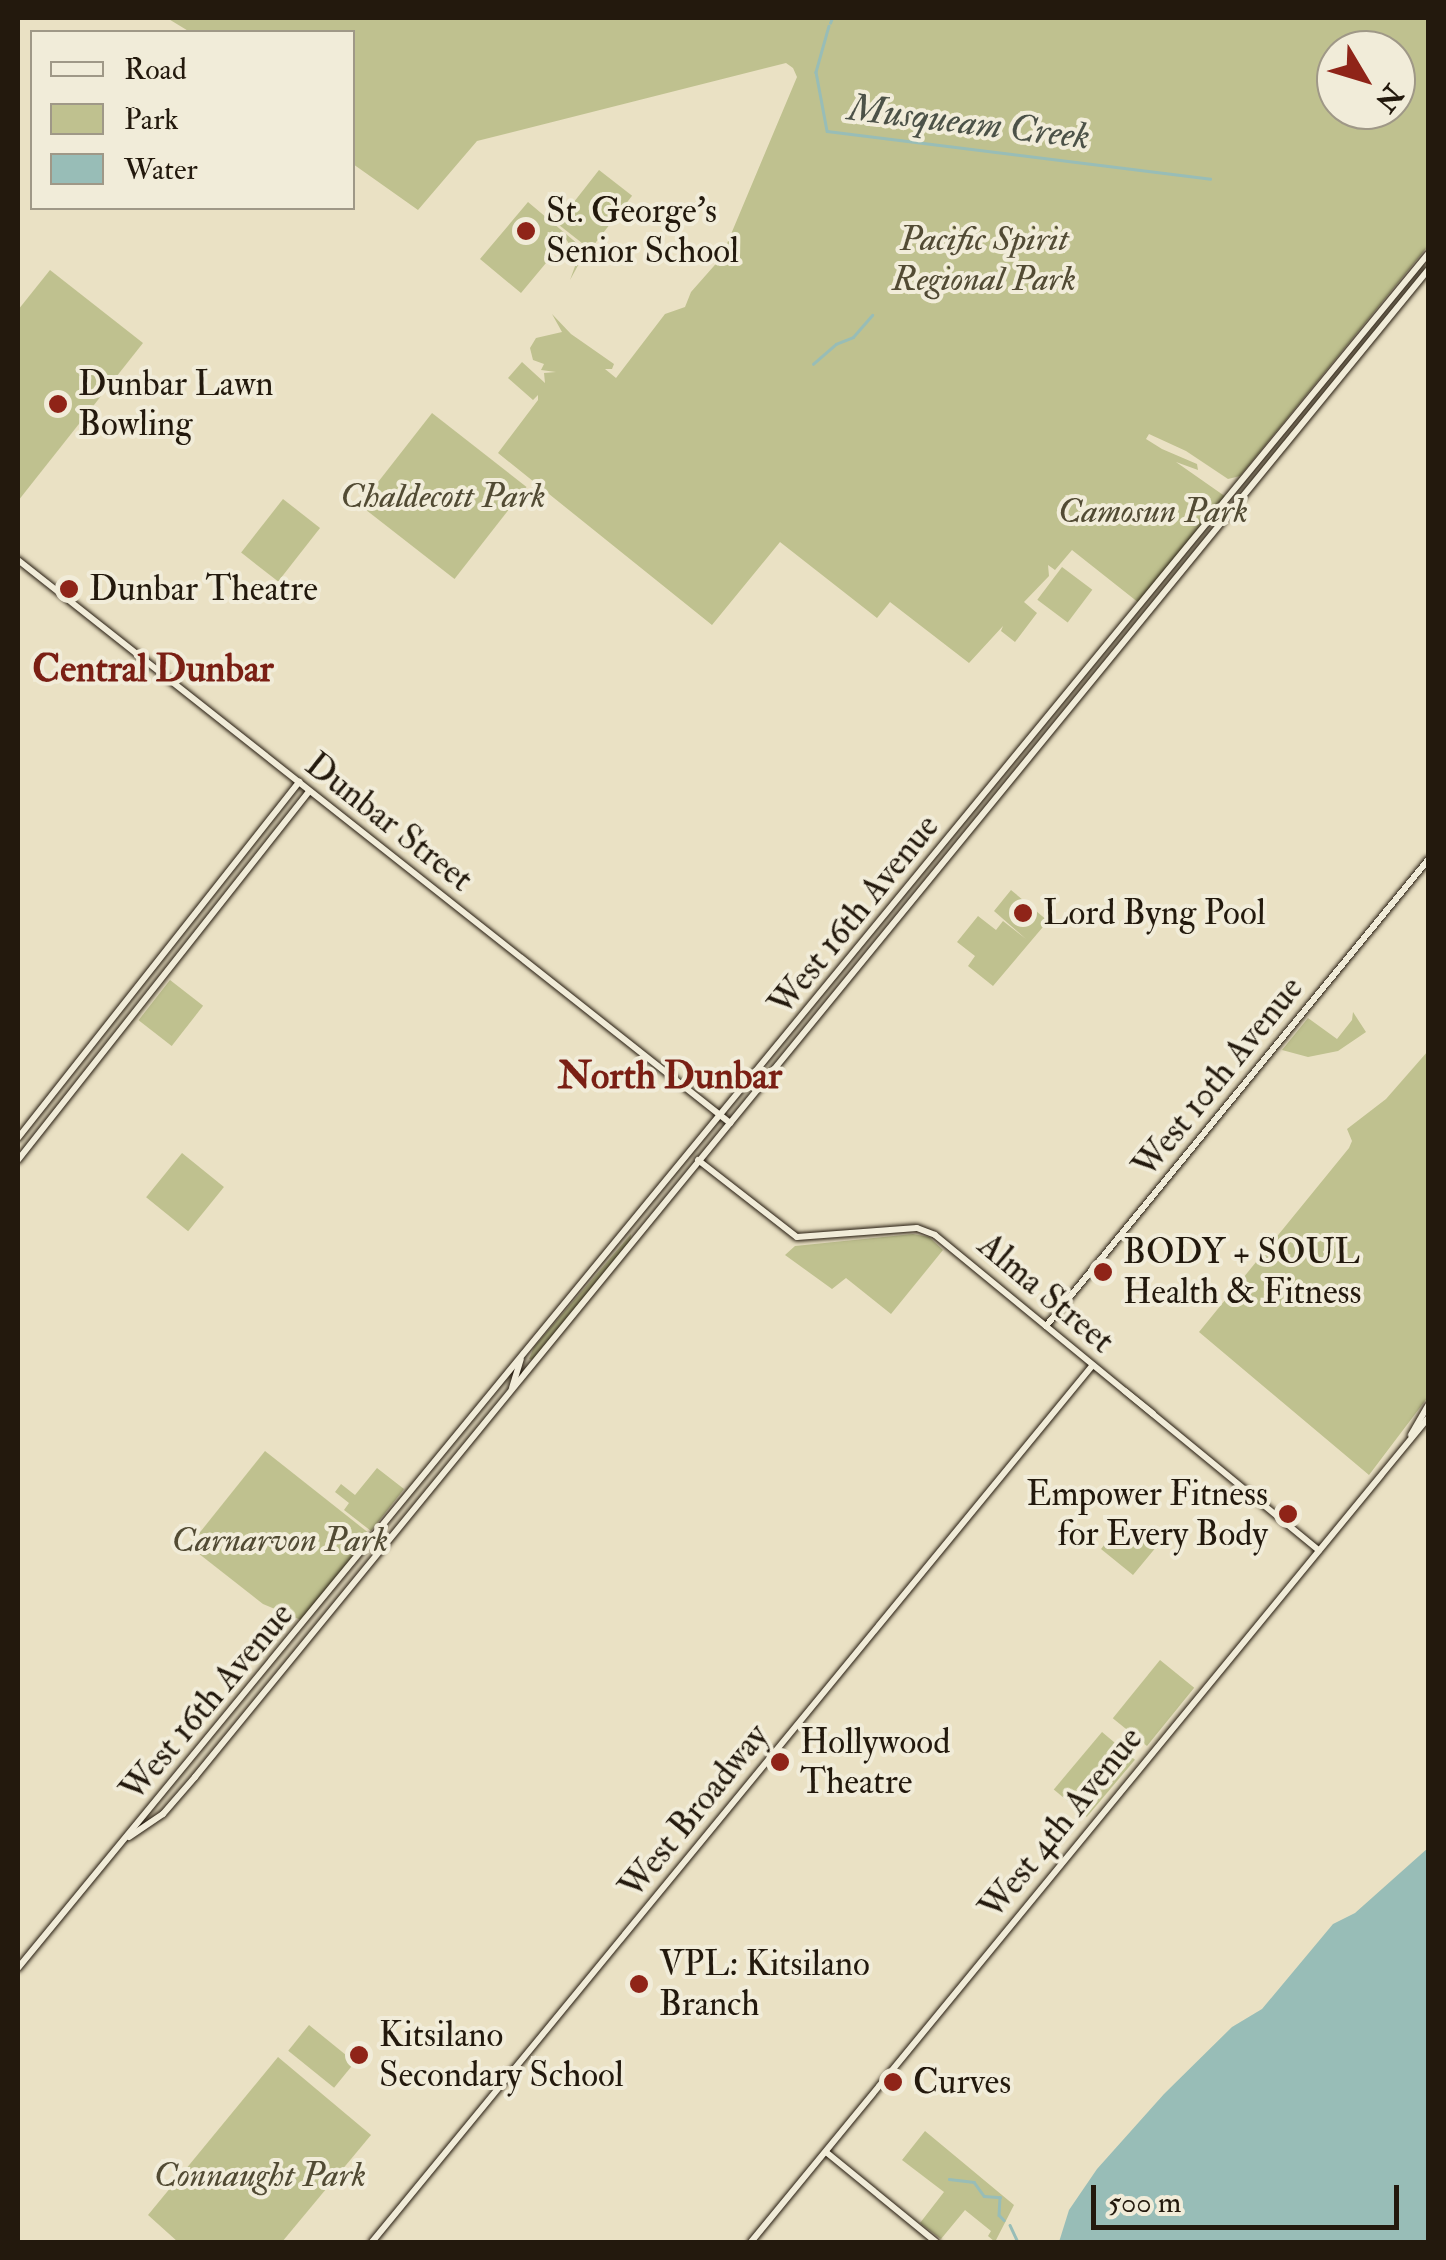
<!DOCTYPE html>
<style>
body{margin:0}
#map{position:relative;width:1446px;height:2260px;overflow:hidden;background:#eae1c4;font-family:"IM FELL Double Pica",serif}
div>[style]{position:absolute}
.green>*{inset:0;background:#bfc18f;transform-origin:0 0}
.water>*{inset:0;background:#98bdb7}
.stream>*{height:2.5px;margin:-1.25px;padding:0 1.25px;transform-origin:1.25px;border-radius:1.25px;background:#98bdb7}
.roads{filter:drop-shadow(0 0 2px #23190d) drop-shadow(0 0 2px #23190d)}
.secondary>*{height:6px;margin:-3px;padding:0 3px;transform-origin:3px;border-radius:3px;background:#f1ecd9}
.dots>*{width:28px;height:28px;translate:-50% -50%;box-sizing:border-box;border:5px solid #f1ecd9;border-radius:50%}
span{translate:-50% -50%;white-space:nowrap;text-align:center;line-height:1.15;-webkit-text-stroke:8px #f1ecd9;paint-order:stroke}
.poi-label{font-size:35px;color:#23190d}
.left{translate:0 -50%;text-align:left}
.right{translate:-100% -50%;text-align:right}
.park-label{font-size:35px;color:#524b34;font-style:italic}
.street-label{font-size:35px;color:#23190d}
.water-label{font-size:38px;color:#4c5248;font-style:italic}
.neighbourhood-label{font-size:38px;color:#7a1f14;font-weight:700}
.frame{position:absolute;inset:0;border:20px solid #23190d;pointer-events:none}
.legend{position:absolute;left:30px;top:30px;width:325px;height:180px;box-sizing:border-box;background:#f1ecd9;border:2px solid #9f9887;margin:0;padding:12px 18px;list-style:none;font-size:30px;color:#23190d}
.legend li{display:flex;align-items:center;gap:20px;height:50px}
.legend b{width:50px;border:2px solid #9f9887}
.north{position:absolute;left:1316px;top:30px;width:100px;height:100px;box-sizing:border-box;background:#f1ecd9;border:2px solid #9f9887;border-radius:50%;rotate:128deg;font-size:28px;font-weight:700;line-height:40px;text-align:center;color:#23190d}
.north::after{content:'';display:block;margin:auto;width:35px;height:45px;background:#8f2418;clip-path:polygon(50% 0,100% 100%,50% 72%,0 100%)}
.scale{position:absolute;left:1091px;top:2185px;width:308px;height:45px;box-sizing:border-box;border:5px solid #23190d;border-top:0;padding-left:12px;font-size:30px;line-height:35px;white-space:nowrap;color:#23190d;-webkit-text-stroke:8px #f1ecd9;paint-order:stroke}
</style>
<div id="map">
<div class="green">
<i style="clip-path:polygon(evenodd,167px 18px,1428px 18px,1428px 246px,1240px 476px,1228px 479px,1186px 451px,1149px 434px,1146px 439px,1162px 449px,1197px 464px,1198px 470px,1176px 462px,1226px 497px,1139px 603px,1072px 550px,1055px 570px,1048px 565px,1049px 576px,1024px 602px,1037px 613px,1015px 642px,1001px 631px,1003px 626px,969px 663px,890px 602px,877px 618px,780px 542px,712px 625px,498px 453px,538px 400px,538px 395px,533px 400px,508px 378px,522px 362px,545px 383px,544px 373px,556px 372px,541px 370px,544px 364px,533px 360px,530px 348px,536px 338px,562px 332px,552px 314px,571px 334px,614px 364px,612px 369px,605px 369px,616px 378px,665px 314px,685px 307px,691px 292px,721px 258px,797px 77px,793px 68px,786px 63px,477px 141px,418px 210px,353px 164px,352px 32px,190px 32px,167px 18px,1336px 50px,1396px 50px,1396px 110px,1336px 110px,1336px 50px)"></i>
<i style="left:599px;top:170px;width:42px;height:68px;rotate:38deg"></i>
<i style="clip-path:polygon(528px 202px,579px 245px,581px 260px,570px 280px,578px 258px,566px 239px,521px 293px,480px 259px)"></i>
<i style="clip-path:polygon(50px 270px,143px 343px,18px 501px,18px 310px)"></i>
<i style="left:432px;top:413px;width:120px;height:117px;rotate:38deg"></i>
<i style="left:283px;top:499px;width:47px;height:68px;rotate:38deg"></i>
<i style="left:1062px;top:567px;width:38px;height:41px;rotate:37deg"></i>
<i style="clip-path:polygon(1011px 890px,1048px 921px,993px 986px,968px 966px,975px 956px,957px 942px,978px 916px,996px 930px,1003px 921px,1026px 939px,994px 911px)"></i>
<i style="left:170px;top:980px;width:42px;height:51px;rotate:38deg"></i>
<i style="clip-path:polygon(1353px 1012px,1366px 1032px,1338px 1051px,1308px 1057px,1282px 1050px,1308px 1018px,1337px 1039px,1352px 1020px)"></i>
<i style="clip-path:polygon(1428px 1051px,1428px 1397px,1369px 1475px,1199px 1332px,1349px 1148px,1352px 1141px,1347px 1129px,1386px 1099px)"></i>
<i style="left:182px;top:1153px;width:54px;height:57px;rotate:39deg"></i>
<i style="clip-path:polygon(631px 1234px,630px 1242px,533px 1360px,529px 1359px,534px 1347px)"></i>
<i style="clip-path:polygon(913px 1234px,929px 1237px,943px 1250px,891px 1314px,846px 1278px,832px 1289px,785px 1255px,795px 1246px)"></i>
<i style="clip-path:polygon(265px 1451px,370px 1534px,301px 1620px,263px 1604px,189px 1546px)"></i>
<i style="clip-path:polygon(377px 1468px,404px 1489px,371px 1531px,344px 1510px,349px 1503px,335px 1492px,341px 1484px,355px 1495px)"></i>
<i style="clip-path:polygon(1134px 1528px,1157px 1546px,1133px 1575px,1101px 1549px,1117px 1529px,1126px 1537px)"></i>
<i style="left:1160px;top:1660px;width:44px;height:75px;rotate:39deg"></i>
<i style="left:1102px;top:1732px;width:43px;height:75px;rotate:40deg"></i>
<i style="left:309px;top:2025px;width:59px;height:33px;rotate:39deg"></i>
<i style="clip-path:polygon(278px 2057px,371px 2135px,282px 2242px,178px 2242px,148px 2215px)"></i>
<i style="clip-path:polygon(925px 2131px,1014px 2205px,995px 2242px,988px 2236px,991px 2231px,965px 2210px,941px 2239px,920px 2223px,944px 2192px,902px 2160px)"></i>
</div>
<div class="water">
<i style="clip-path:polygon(1428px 1848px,1428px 2242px,1059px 2242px,1069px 2210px,1097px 2169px,1164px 2094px,1232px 2027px,1262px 2009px,1333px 1924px,1355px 1913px)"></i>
</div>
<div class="stream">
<i style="left:850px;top:18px;width:1px"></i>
<i style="left:830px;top:23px;width:5px;rotate:-68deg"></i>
<i style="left:829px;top:26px;width:48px;rotate:105.8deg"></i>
<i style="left:816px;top:72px;width:60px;rotate:79.4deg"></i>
<i style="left:827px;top:131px;width:386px;rotate:7.1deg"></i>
<i style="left:813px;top:364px;width:30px;rotate:-41deg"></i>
<i style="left:836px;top:344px;width:18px;rotate:-22deg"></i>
<i style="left:853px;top:337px;width:29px;rotate:-49deg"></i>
<i style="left:949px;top:2179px;width:25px;rotate:7deg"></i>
<i style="left:974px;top:2182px;width:17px;rotate:54deg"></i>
<i style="left:984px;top:2196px;width:16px;rotate:4deg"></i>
<i style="left:1000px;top:2197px;width:18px;rotate:93deg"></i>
<i style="left:999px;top:2215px;width:7px;rotate:45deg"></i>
<i style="left:1010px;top:2225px;width:19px;rotate:65deg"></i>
</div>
<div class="roads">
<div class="secondary">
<i style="left:18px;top:560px;width:908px;rotate:38.33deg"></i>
<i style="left:18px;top:1138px;width:454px;rotate:-51.7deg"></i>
<i style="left:18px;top:1160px;width:470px;rotate:-51.7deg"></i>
<i style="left:698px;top:1160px;width:125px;rotate:37.9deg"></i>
<i style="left:797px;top:1237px;width:120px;rotate:-4.3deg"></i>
<i style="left:917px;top:1228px;width:19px;rotate:21deg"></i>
<i style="left:935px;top:1235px;width:497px;rotate:39.4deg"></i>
<i style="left:1046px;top:1326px;width:603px;rotate:-50.66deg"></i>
<i style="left:512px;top:1388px;width:30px;rotate:-73deg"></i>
<i style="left:1125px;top:1391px;width:36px;rotate:39deg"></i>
<i style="left:1411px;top:1435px;width:34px;rotate:-60deg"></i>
<i style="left:129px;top:1837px;width:41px;rotate:-34.1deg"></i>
<i style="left:163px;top:1814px;width:49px;rotate:-49.1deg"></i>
<i style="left:195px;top:1777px;width:1947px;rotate:-50.71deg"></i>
<i style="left:18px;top:1968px;width:2219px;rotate:-50.56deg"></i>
<i style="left:826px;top:2152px;width:142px;rotate:39.3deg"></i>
<i style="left:372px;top:2242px;width:1135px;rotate:-50.58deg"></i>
<i style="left:751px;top:2242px;width:1066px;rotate:-50.59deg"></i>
</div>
</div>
<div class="dots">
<i style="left:526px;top:231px;background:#8f2418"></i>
<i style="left:58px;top:404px;background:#8f2418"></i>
<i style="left:69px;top:589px;background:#8f2418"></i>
<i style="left:1023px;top:913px;background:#8f2418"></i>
<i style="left:1103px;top:1272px;background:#8f2418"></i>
<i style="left:1288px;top:1514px;background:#8f2418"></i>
<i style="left:780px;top:1762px;background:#8f2418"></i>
<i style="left:639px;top:1984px;background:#8f2418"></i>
<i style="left:359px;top:2055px;background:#8f2418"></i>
<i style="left:893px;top:2082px;background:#8f2418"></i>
</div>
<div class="poi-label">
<span class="left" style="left:546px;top:231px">St. George's<br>Senior School</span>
<span class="left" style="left:78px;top:404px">Dunbar Lawn<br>Bowling</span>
<span class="left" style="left:89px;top:589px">Dunbar Theatre</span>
<span class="left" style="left:1043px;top:913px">Lord Byng Pool</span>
<span class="left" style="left:1123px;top:1272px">BODY + SOUL<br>Health &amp; Fitness</span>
<span class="right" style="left:1268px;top:1514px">Empower Fitness<br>for Every Body</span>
<span class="left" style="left:800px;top:1762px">Hollywood<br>Theatre</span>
<span class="left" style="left:659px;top:1984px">VPL: Kitsilano<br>Branch</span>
<span class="left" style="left:379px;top:2055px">Kitsilano<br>Secondary School</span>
<span class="left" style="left:913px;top:2082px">Curves</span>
</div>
<div class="park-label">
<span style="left:984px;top:259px">Pacific Spirit<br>Regional Park</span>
<span style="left:443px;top:496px">Chaldecott Park</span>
<span style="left:1153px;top:511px">Camosun Park</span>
<span style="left:280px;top:1540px">Carnarvon Park</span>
<span style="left:260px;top:2175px">Connaught Park</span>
</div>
<div class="street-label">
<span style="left:389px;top:822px;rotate:38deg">Dunbar Street</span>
<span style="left:854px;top:915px;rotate:-51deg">West 16th Avenue</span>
<span style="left:1218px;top:1077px;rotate:-51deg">West 10th Avenue</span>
<span style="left:1046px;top:1293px;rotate:40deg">Alma Street</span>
<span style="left:207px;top:1702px;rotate:-50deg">West 16th Avenue</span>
<span style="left:694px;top:1811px;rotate:-51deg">West Broadway</span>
<span style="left:1061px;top:1823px;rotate:-51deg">West 4th Avenue</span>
</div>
<div class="water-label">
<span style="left:969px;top:123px;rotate:7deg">Musqueam Creek</span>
</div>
<div class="neighbourhood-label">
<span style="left:153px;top:670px">Central Dunbar</span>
<span style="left:670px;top:1077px">North Dunbar</span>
</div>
<div class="frame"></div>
<ul class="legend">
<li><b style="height:12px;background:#f1ecd9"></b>Road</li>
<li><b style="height:28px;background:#bfc18f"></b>Park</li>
<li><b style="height:28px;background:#98bdb7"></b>Water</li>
</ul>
<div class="north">N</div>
<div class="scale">500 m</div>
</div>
